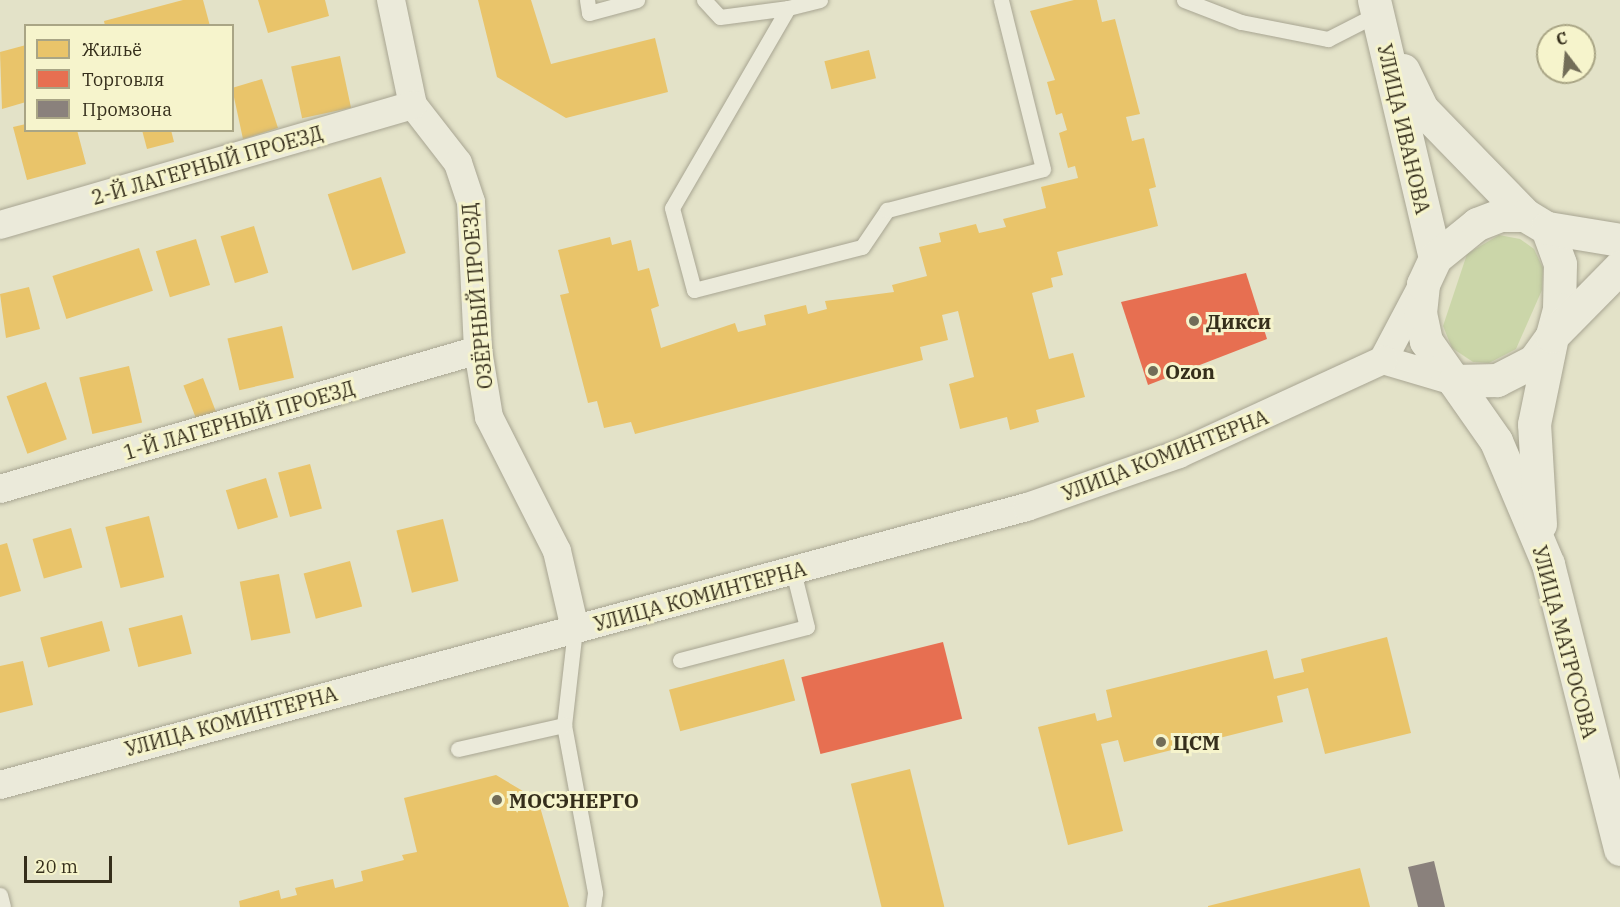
<!DOCTYPE html>
<meta charset="utf-8">
<style>
body{margin:0}
#map{position:relative;width:1620px;height:907px;overflow:hidden;background:#e3e2c8;font-family:"IBM Plex Serif",serif}
div>[style]{position:absolute}
.green>*{inset:0;background:#cbd6a9}
.homes>*{inset:0;background:#e9c46a;transform-origin:0 0}
.shops>*{inset:0;background:#e76f51;transform-origin:0 0}
.industry>*{inset:0;background:#8a817c}
.roads{filter:drop-shadow(0 0 2px #a8a592) drop-shadow(0 0 2px #a8a592)}
.service>*{height:15px;margin:-7.5px;padding:0 7.5px;transform-origin:7.5px;border-radius:7.5px;background:#ebeada}
.minor>*{height:28px;margin:-14px;padding:0 14px;transform-origin:14px;border-radius:14px;background:#ebeada}
.tertiary>*{height:33px;margin:-16.5px;padding:0 16.5px;transform-origin:16.5px;border-radius:16.5px;background:#ebeada}
.dots>*{width:16px;height:16px;translate:-50% -50%;box-sizing:border-box;border:3px solid #f6f4cc;border-radius:50%}
span{translate:-50% -50%;white-space:nowrap;text-align:center;line-height:1.15;-webkit-text-stroke:6px #f6f4cc;paint-order:stroke}
.street-label{font-size:20px;color:#352e1b}
.poi-label{font-size:20px;color:#352e1b;font-weight:700}
.left{translate:0 -50%;text-align:left}
.legend{position:absolute;left:24px;top:24px;width:210px;height:108px;box-sizing:border-box;background:#f6f4cc;border:2px solid #a9a585;margin:0;padding:8px 10px;list-style:none;font-size:18px;color:#352e1b}
.legend li{display:flex;align-items:center;gap:12px;height:30px}
.legend b{width:30px;border:2px solid #a9a585}
.north{position:absolute;left:1536px;top:24px;width:60px;height:60px;box-sizing:border-box;background:#f6f4cc;border:2px solid #a9a585;border-radius:50%;rotate:344deg;font-size:16px;font-weight:700;line-height:24px;text-align:center;color:#352e1b}
.north::after{content:'';display:block;margin:auto;width:21px;height:27px;background:#726d58;clip-path:polygon(50% 0,100% 100%,50% 72%,0 100%)}
.scale{position:absolute;left:24px;top:856px;width:88px;height:27px;box-sizing:border-box;border:3px solid #352e1b;border-top:0;padding-left:8px;font-size:18px;line-height:21px;white-space:nowrap;color:#352e1b;-webkit-text-stroke:4px #f6f4cc;paint-order:stroke}
</style>
<div id="map">
<div class="green">
<i style="clip-path:polygon(1499px 235px,1520px 239px,1534px 249px,1543px 268px,1542px 290px,1516px 349px,1489px 363px,1473px 362px,1452px 348px,1443px 326px,1467px 254px)"></i>
</div>
<div class="homes">
<i style="clip-path:polygon(183px 0,203px 0,210px 26px,105px 26px,104px 21px)"></i>
<i style="clip-path:polygon(258px 0,325px 0,329px 16px,268px 33px)"></i>
<i style="clip-path:polygon(478px 0,531px 0,551px 64px,655px 38px,668px 92px,566px 118px,497px 77px)"></i>
<i style="clip-path:polygon(1074px 0,1097px 0,1102px 22px,1115px 19px,1140px 114px,1126px 117px,1132px 141px,1144px 138px,1156px 187px,1149px 189px,1158px 226px,1057px 252px,1063px 275px,1051px 278px,1053px 287px,1032px 293px,1049px 359px,1073px 353px,1085px 397px,1036px 410px,1039px 422px,1010px 430px,1007px 417px,960px 429px,949px 384px,974px 377px,958px 311px,942px 315px,948px 340px,920px 347px,923px 360px,635px 434px,631px 422px,604px 428px,597px 401px,588px 403px,560px 295px,569px 293px,558px 250px,610px 237px,612px 245px,631px 240px,638px 271px,649px 268px,659px 306px,651px 309px,661px 348px,735px 323px,738px 332px,766px 325px,764px 315px,806px 305px,808px 314px,827px 309px,825px 301px,894px 292px,892px 285px,927px 276px,919px 247px,941px 242px,939px 233px,976px 224px,979px 233px,1006px 227px,1003px 219px,1046px 208px,1041px 187px,1078px 178px,1075px 166px,1068px 168px,1059px 133px,1067px 130px,1062px 113px,1056px 115px,1047px 82px,1055px 80px,1030px 11px)"></i>
<i style="clip-path:polygon(26px 45px,26px 102px,2px 109px,0 52px)"></i>
<i style="left:869px;top:50px;width:29px;height:46px;rotate:76deg"></i>
<i style="left:340px;top:56px;width:53px;height:50px;rotate:78deg"></i>
<i style="clip-path:polygon(262px 79px,278px 128px,243px 139px,232px 88px)"></i>
<i style="clip-path:polygon(26px 124px,26px 130px,77px 130px,86px 164px,27px 180px,13px 127px)"></i>
<i style="clip-path:polygon(142px 130px,171px 130px,174px 142px,147px 149px)"></i>
<i style="left:381px;top:177px;width:80px;height:56px;rotate:72deg"></i>
<i style="left:254px;top:226px;width:49px;height:35px;rotate:73deg"></i>
<i style="left:196px;top:239px;width:48px;height:42px;rotate:73deg"></i>
<i style="left:139px;top:248px;width:45px;height:91px;rotate:72deg"></i>
<i style="clip-path:polygon(29px 287px,40px 329px,6px 338px,0 294px)"></i>
<i style="left:282px;top:326px;width:53px;height:56px;rotate:77deg"></i>
<i style="left:129px;top:366px;width:58px;height:51px;rotate:77deg"></i>
<i style="left:203px;top:378px;width:42px;height:21px;rotate:69deg"></i>
<i style="left:46px;top:382px;width:61px;height:42px;rotate:70deg"></i>
<i style="left:310px;top:464px;width:46px;height:33px;rotate:75deg"></i>
<i style="left:266px;top:478px;width:41px;height:42px;rotate:73deg"></i>
<i style="left:149px;top:516px;width:63px;height:45px;rotate:76deg"></i>
<i style="left:443px;top:519px;width:64px;height:48px;rotate:76deg"></i>
<i style="left:71px;top:528px;width:41px;height:40px;rotate:74deg"></i>
<i style="clip-path:polygon(7px 543px,21px 591px,0 597px,0 545px)"></i>
<i style="left:350px;top:561px;width:47px;height:48px;rotate:75deg"></i>
<i style="left:279px;top:574px;width:60px;height:40px;rotate:79deg"></i>
<i style="left:182px;top:615px;width:40px;height:55px;rotate:76deg"></i>
<i style="left:102px;top:621px;width:31px;height:64px;rotate:75deg"></i>
<i style="clip-path:polygon(1387px 637px,1411px 733px,1325px 754px,1308px 688px,1277px 696px,1283px 722px,1124px 762px,1118px 740px,1101px 744px,1123px 831px,1068px 845px,1038px 727px,1095px 713px,1097px 721px,1112px 717px,1106px 690px,1267px 650px,1274px 679px,1304px 672px,1301px 659px)"></i>
<i style="left:784px;top:659px;width:43px;height:119px;rotate:75deg"></i>
<i style="clip-path:polygon(23px 661px,33px 705px,0 713px,0 666px)"></i>
<i style="left:910px;top:769px;width:142px;height:61px;rotate:76deg"></i>
<i style="clip-path:polygon(496px 775px,538px 800px,569px 907px,240px 907px,239px 901px,279px 890px,281px 899px,297px 895px,295px 888px,333px 879px,335px 888px,363px 881px,361px 871px,404px 860px,402px 855px,417px 852px,404px 798px)"></i>
<i style="clip-path:polygon(1360px 868px,1370px 907px,1208px 907px,1208px 906px)"></i>
</div>
<div class="shops">
<i style="clip-path:polygon(1246px 273px,1267px 339px,1148px 385px,1121px 302px)"></i>
<i style="left:943px;top:642px;width:79px;height:146px;rotate:76deg"></i>
</div>
<div class="industry">
<i style="clip-path:polygon(1434px 861px,1445px 907px,1418px 907px,1408px 867px)"></i>
</div>
<div class="roads">
<div class="service">
<i style="left:587px;top:0;width:13px;rotate:81deg"></i>
<i style="left:589px;top:13px;width:50px;rotate:-15.2deg"></i>
<i style="left:704px;top:0;width:23px;rotate:47deg"></i>
<i style="left:720px;top:17px;width:69px;rotate:-7.5deg"></i>
<i style="left:820px;top:0;width:33px;rotate:166deg"></i>
<i style="left:788px;top:8px;width:231px;rotate:120.1deg"></i>
<i style="left:672px;top:208px;width:85px;rotate:75deg"></i>
<i style="left:694px;top:290px;width:173px;rotate:-14.4deg"></i>
<i style="left:862px;top:247px;width:45px;rotate:-56deg"></i>
<i style="left:887px;top:210px;width:161px;rotate:-14.7deg"></i>
<i style="left:1043px;top:169px;width:174px;rotate:-104deg"></i>
<i style="left:1184px;top:0;width:61px;rotate:21.1deg"></i>
<i style="left:1241px;top:22px;width:89px;rotate:11.1deg"></i>
<i style="left:1328px;top:39px;width:55px;rotate:-27deg"></i>
<i style="left:575px;top:629px;width:97px;rotate:96.5deg"></i>
<i style="left:564px;top:725px;width:171px;rotate:79.5deg"></i>
<i style="left:595px;top:893px;width:14px;rotate:98deg"></i>
<i style="left:680px;top:660px;width:131px;rotate:-14.6deg"></i>
<i style="left:807px;top:627px;width:58px;rotate:-104deg"></i>
<i style="left:458px;top:749px;width:109px;rotate:-12.8deg"></i>
<i style="left:0;top:895px;width:12px;rotate:76deg"></i>
</div>
<div class="minor">
<i style="left:391px;top:0;width:107px;rotate:78.2deg"></i>
<i style="left:413px;top:105px;width:73px;rotate:52.2deg"></i>
<i style="left:458px;top:163px;width:41px;rotate:71.6deg"></i>
<i style="left:471px;top:202px;width:148px;rotate:87.3deg"></i>
<i style="left:478px;top:350px;width:68px;rotate:80.7deg"></i>
<i style="left:489px;top:417px;width:150px;rotate:63.1deg"></i>
<i style="left:557px;top:551px;width:80px;rotate:77deg"></i>
<i style="left:0;top:225px;width:430px;rotate:-16.2deg"></i>
<i style="left:1383px;top:360px;width:86px;rotate:-62.2deg"></i>
<i style="left:1383px;top:360px;width:74px;rotate:16.5deg"></i>
<i style="left:0;top:489px;width:498px;rotate:-16.2deg"></i>
<i style="left:0;top:785px;width:1064px;rotate:-15.15deg"></i>
<i style="left:1027px;top:507px;width:161px;rotate:-19.2deg"></i>
<i style="left:1179px;top:454px;width:225px;rotate:-24.7deg"></i>
</div>
<div class="tertiary">
<i style="left:1374px;top:0;width:265px;rotate:76.7deg"></i>
<i style="left:1403px;top:70px;width:43px;rotate:64deg"></i>
<i style="left:1422px;top:109px;width:148px;rotate:45.8deg"></i>
<i style="left:1501px;top:215px;width:24px"></i>
<i style="left:1525px;top:215px;width:26px;rotate:31deg"></i>
<i style="left:1547px;top:228px;width:38px;rotate:70deg"></i>
<i style="left:1560px;top:264px;width:45px;rotate:91.3deg"></i>
<i style="left:1559px;top:309px;width:28px;rotate:105deg"></i>
<i style="left:1552px;top:336px;width:31px;rotate:126deg"></i>
<i style="left:1534px;top:361px;width:42px;rotate:152.8deg"></i>
<i style="left:1497px;top:380px;width:43px;rotate:178.7deg"></i>
<i style="left:1454px;top:381px;width:49px;rotate:-125deg"></i>
<i style="left:1426px;top:341px;width:29px;rotate:-102deg"></i>
<i style="left:1420px;top:313px;width:29px;rotate:-84deg"></i>
<i style="left:1423px;top:284px;width:29px;rotate:-65deg"></i>
<i style="left:1435px;top:258px;width:54px;rotate:-39deg"></i>
<i style="left:1477px;top:224px;width:26px;rotate:-21deg"></i>
<i style="left:1547px;top:228px;width:74px;rotate:9.3deg"></i>
<i style="left:1454px;top:381px;width:73px;rotate:55deg"></i>
<i style="left:1496px;top:441px;width:134px;rotate:67.1deg"></i>
<i style="left:1548px;top:564px;width:294px;rotate:75.8deg"></i>
<i style="left:1540px;top:524px;width:100px;rotate:-93.4deg"></i>
<i style="left:1534px;top:424px;width:90px;rotate:-78.4deg"></i>
<i style="left:1552px;top:336px;width:97px;rotate:-45.4deg"></i>
</div>
</div>
<div class="dots">
<i style="left:1194px;top:321px;background:#726d58"></i>
<i style="left:1153px;top:371px;background:#726d58"></i>
<i style="left:1161px;top:742px;background:#726d58"></i>
<i style="left:497px;top:800px;background:#726d58"></i>
</div>
<div class="street-label">
<span style="left:1404px;top:129px;rotate:77deg">УЛИЦА ИВАНОВА</span>
<span style="left:207px;top:165px;rotate:-16deg">2-Й ЛАГЕРНЫЙ ПРОЕЗД</span>
<span style="left:477px;top:296px;rotate:-95deg">ОЗЁРНЫЙ ПРОЕЗД</span>
<span style="left:239px;top:420px;rotate:-16deg">1-Й ЛАГЕРНЫЙ ПРОЕЗД</span>
<span style="left:1165px;top:455px;rotate:-21deg">УЛИЦА КОМИНТЕРНА</span>
<span style="left:700px;top:596px;rotate:-15deg">УЛИЦА КОМИНТЕРНА</span>
<span style="left:1565px;top:642px;rotate:75deg">УЛИЦА МАТРОСОВА</span>
<span style="left:231px;top:721px;rotate:-15deg">УЛИЦА КОМИНТЕРНА</span>
</div>
<div class="poi-label">
<span class="left" style="left:1206px;top:321px">Дикси</span>
<span class="left" style="left:1165px;top:371px">Ozon</span>
<span class="left" style="left:1173px;top:742px">ЦСМ</span>
<span class="left" style="left:509px;top:800px">МОСЭНЕРГО</span>
</div>
<ul class="legend">
<li><b style="height:16px;background:#e9c46a"></b>Жильё</li>
<li><b style="height:16px;background:#e76f51"></b>Торговля</li>
<li><b style="height:16px;background:#8a817c"></b>Промзона</li>
</ul>
<div class="north">С</div>
<div class="scale">20 m</div>
</div>
